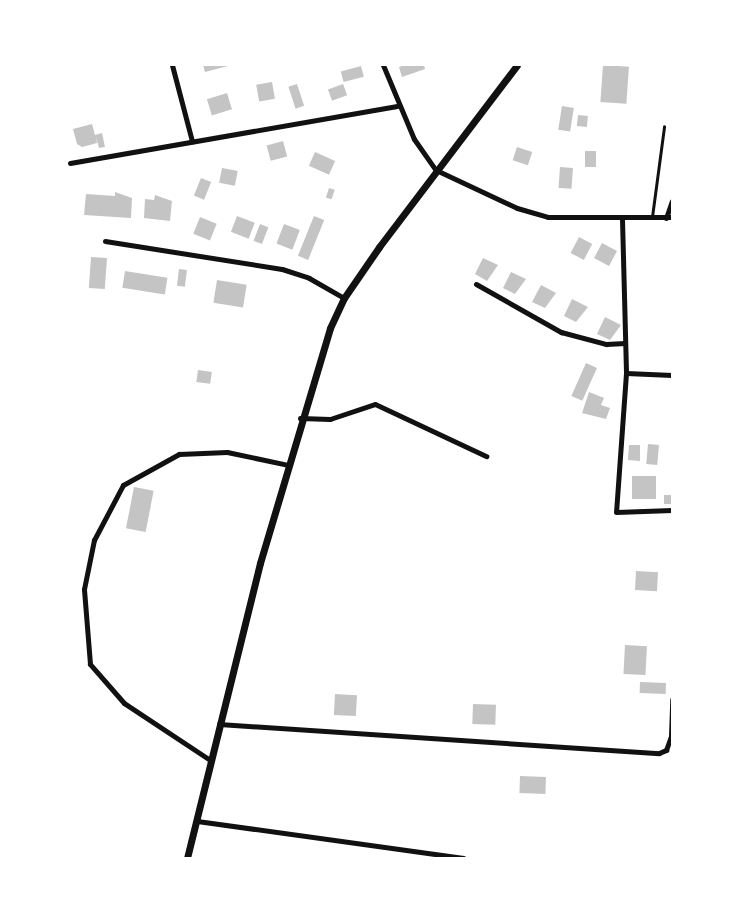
<!DOCTYPE html>
<style>
body{margin:0}
#map{position:relative;width:737px;height:923px;overflow:hidden;background:#fff;font-family:Roboto,sans-serif}
div>[style]{position:absolute}
.building>*{inset:0;background:#c4c4c4;transform-origin:0 0}
.service>*{height:2.5px;margin:-1.25px;padding:0 1.25px;transform-origin:1.25px;border-radius:1.25px;background:#111}
.minor>*{height:5px;margin:-2.5px;padding:0 2.5px;transform-origin:2.5px;border-radius:2.5px;background:#111}
.tertiary>*{height:7px;margin:-3.5px;padding:0 3.5px;transform-origin:3.5px;border-radius:3.5px;background:#111}
span{translate:-50% -50%;white-space:nowrap;text-align:center;line-height:1.15;-webkit-text-stroke:4.5px #fff;paint-order:stroke}
.frame{position:absolute;inset:0;border:66px solid #fff;pointer-events:none}
</style>
<div id="map">
<div class="building">
<i style="clip-path:polygon(203px 65px,228px 65px,228px 66px,205px 72px)"></i>
<i style="clip-path:polygon(405px 65px,424px 65px,425px 69px,402px 77px,399px 67px)"></i>
<i style="left:603px;top:65px;width:26px;height:37px;rotate:4deg"></i>
<i style="left:361px;top:66px;width:11px;height:21px;rotate:75deg"></i>
<i style="left:272px;top:82px;width:17px;height:16px;rotate:80deg"></i>
<i style="left:297px;top:84px;width:23px;height:9px;rotate:72deg"></i>
<i style="left:343px;top:84px;width:12px;height:16px;rotate:70deg"></i>
<i style="left:227px;top:93px;width:17px;height:21px;rotate:73deg"></i>
<i style="left:562px;top:106px;width:12px;height:24px;rotate:9deg"></i>
<i style="left:578px;top:115px;width:10px;height:11px;rotate:6deg"></i>
<i style="clip-path:polygon(92px 124px,95px 135px,102px 133px,105px 147px,99px 148px,96px 137px,97px 143px,82px 147px,77px 144px,73px 129px)"></i>
<i style="left:283px;top:141px;width:16px;height:17px;rotate:75deg"></i>
<i style="left:517px;top:147px;width:16px;height:14px;rotate:18deg"></i>
<i style="left:585px;top:151px;width:11px;height:16px"></i>
<i style="left:315px;top:152px;width:22px;height:15px;rotate:24deg"></i>
<i style="left:560px;top:167px;width:13px;height:21px;rotate:4deg"></i>
<i style="left:222px;top:168px;width:16px;height:15px;rotate:11deg"></i>
<i style="left:201px;top:178px;width:11px;height:19px;rotate:22deg"></i>
<i style="left:329px;top:188px;width:6px;height:10px;rotate:18deg"></i>
<i style="clip-path:polygon(115px 192px,132px 198px,131px 218px,84px 215px,86px 194px,115px 196px)"></i>
<i style="clip-path:polygon(155px 195px,172px 201px,170px 221px,144px 218px,145px 199px,154px 200px)"></i>
<i style="left:237px;top:216px;width:19px;height:17px;rotate:21deg"></i>
<i style="left:314px;top:216px;width:11px;height:43px;rotate:22deg"></i>
<i style="left:200px;top:217px;width:18px;height:18px;rotate:22deg"></i>
<i style="left:260px;top:224px;width:9px;height:18px;rotate:21deg"></i>
<i style="left:284px;top:224px;width:17px;height:21px;rotate:21deg"></i>
<i style="left:579px;top:237px;width:15px;height:18px;rotate:28deg"></i>
<i style="left:602px;top:243px;width:17px;height:17px;rotate:28deg"></i>
<i style="left:91px;top:257px;width:16px;height:31px;rotate:4deg"></i>
<i style="clip-path:polygon(483px 258px,498px 265px,487px 281px,475px 274px)"></i>
<i style="left:179px;top:269px;width:8px;height:17px;rotate:7deg"></i>
<i style="left:125px;top:271px;width:43px;height:17px;rotate:9deg"></i>
<i style="clip-path:polygon(511px 272px,526px 279px,515px 294px,503px 288px)"></i>
<i style="left:217px;top:280px;width:30px;height:23px;rotate:9deg"></i>
<i style="clip-path:polygon(541px 285px,556px 293px,545px 308px,532px 302px)"></i>
<i style="clip-path:polygon(572px 299px,588px 307px,576px 322px,564px 316px)"></i>
<i style="clip-path:polygon(605px 317px,621px 325px,610px 340px,597px 334px)"></i>
<i style="left:586px;top:363px;width:12px;height:36px;rotate:24deg"></i>
<i style="left:198px;top:370px;width:14px;height:12px;rotate:8deg"></i>
<i style="clip-path:polygon(589px 392px,604px 398px,601px 405px,610px 408px,606px 419px,582px 413px)"></i>
<i style="left:648px;top:444px;width:11px;height:20px;rotate:5deg"></i>
<i style="clip-path:polygon(629px 445px,640px 445px,640px 461px,628px 460px)"></i>
<i style="left:632px;top:476px;width:24px;height:23px"></i>
<i style="left:134px;top:487px;width:20px;height:42px;rotate:11deg"></i>
<i style="left:672px;top:495px;width:9px;height:8px;rotate:90deg"></i>
<i style="left:636px;top:571px;width:22px;height:19px;rotate:3deg"></i>
<i style="left:625px;top:645px;width:22px;height:29px;rotate:3deg"></i>
<i style="left:640px;top:682px;width:26px;height:11px;rotate:2deg"></i>
<i style="left:335px;top:694px;width:22px;height:21px;rotate:3deg"></i>
<i style="left:473px;top:704px;width:23px;height:20px;rotate:2deg"></i>
<i style="left:520px;top:776px;width:26px;height:17px;rotate:2deg"></i>
</div>
<div class="service">
<i style="left:652px;top:217px;width:91px;rotate:-82.4deg"></i>
</div>
<div class="minor">
<i style="left:172px;top:65px;width:79px;rotate:75.3deg"></i>
<i style="left:383px;top:65px;width:80px;rotate:67.3deg"></i>
<i style="left:414px;top:139px;width:38px;rotate:55deg"></i>
<i style="left:436px;top:170px;width:89px;rotate:25.1deg"></i>
<i style="left:517px;top:208px;width:32px;rotate:16deg"></i>
<i style="left:548px;top:217px;width:124px"></i>
<i style="left:70px;top:163px;width:332px;rotate:-9.9deg"></i>
<i style="left:666px;top:218px;width:18px;rotate:-71deg"></i>
<i style="left:622px;top:219px;width:154px;rotate:88.5deg"></i>
<i style="left:626px;top:373px;width:139px;rotate:94.1deg"></i>
<i style="left:616px;top:512px;width:56px;rotate:-2deg"></i>
<i style="left:105px;top:241px;width:179px;rotate:9deg"></i>
<i style="left:282px;top:269px;width:28px;rotate:18deg"></i>
<i style="left:309px;top:278px;width:40px;rotate:29.7deg"></i>
<i style="left:476px;top:284px;width:98px;rotate:29.5deg"></i>
<i style="left:561px;top:332px;width:47px;rotate:14.9deg"></i>
<i style="left:606px;top:344px;width:19px;rotate:-3deg"></i>
<i style="left:626px;top:373px;width:46px;rotate:2.5deg"></i>
<i style="left:300px;top:418px;width:30px;rotate:2deg"></i>
<i style="left:330px;top:419px;width:47px;rotate:-18.4deg"></i>
<i style="left:375px;top:404px;width:123px;rotate:25.1deg"></i>
<i style="left:219px;top:724px;width:441px;rotate:3.8deg"></i>
<i style="left:659px;top:753px;width:8px;rotate:-23deg"></i>
<i style="left:666px;top:750px;width:15px;rotate:-70deg"></i>
<i style="left:671px;top:736px;width:37px;rotate:-88deg"></i>
<i style="left:210px;top:760px;width:103px;rotate:-146.5deg"></i>
<i style="left:124px;top:703px;width:52px;rotate:-131.1deg"></i>
<i style="left:90px;top:664px;width:75px;rotate:-94.6deg"></i>
<i style="left:84px;top:589px;width:50px;rotate:-78.5deg"></i>
<i style="left:94px;top:540px;width:62px;rotate:-62.2deg"></i>
<i style="left:123px;top:485px;width:64px;rotate:-29deg"></i>
<i style="left:179px;top:454px;width:48px;rotate:-2.4deg"></i>
<i style="left:227px;top:452px;width:62px;rotate:12deg"></i>
<i style="left:197px;top:821px;width:269px;rotate:7.9deg"></i>
</div>
<div class="tertiary">
<i style="left:187px;top:858px;width:304px;rotate:-76.1deg"></i>
<i style="left:260px;top:563px;width:245px;rotate:-73.4deg"></i>
<i style="left:330px;top:328px;width:33px;rotate:-65deg"></i>
<i style="left:344px;top:298px;width:62px;rotate:-55.5deg"></i>
<i style="left:379px;top:247px;width:228px;rotate:-52.8deg"></i>
</div>
<div class="frame"></div>
</div>
